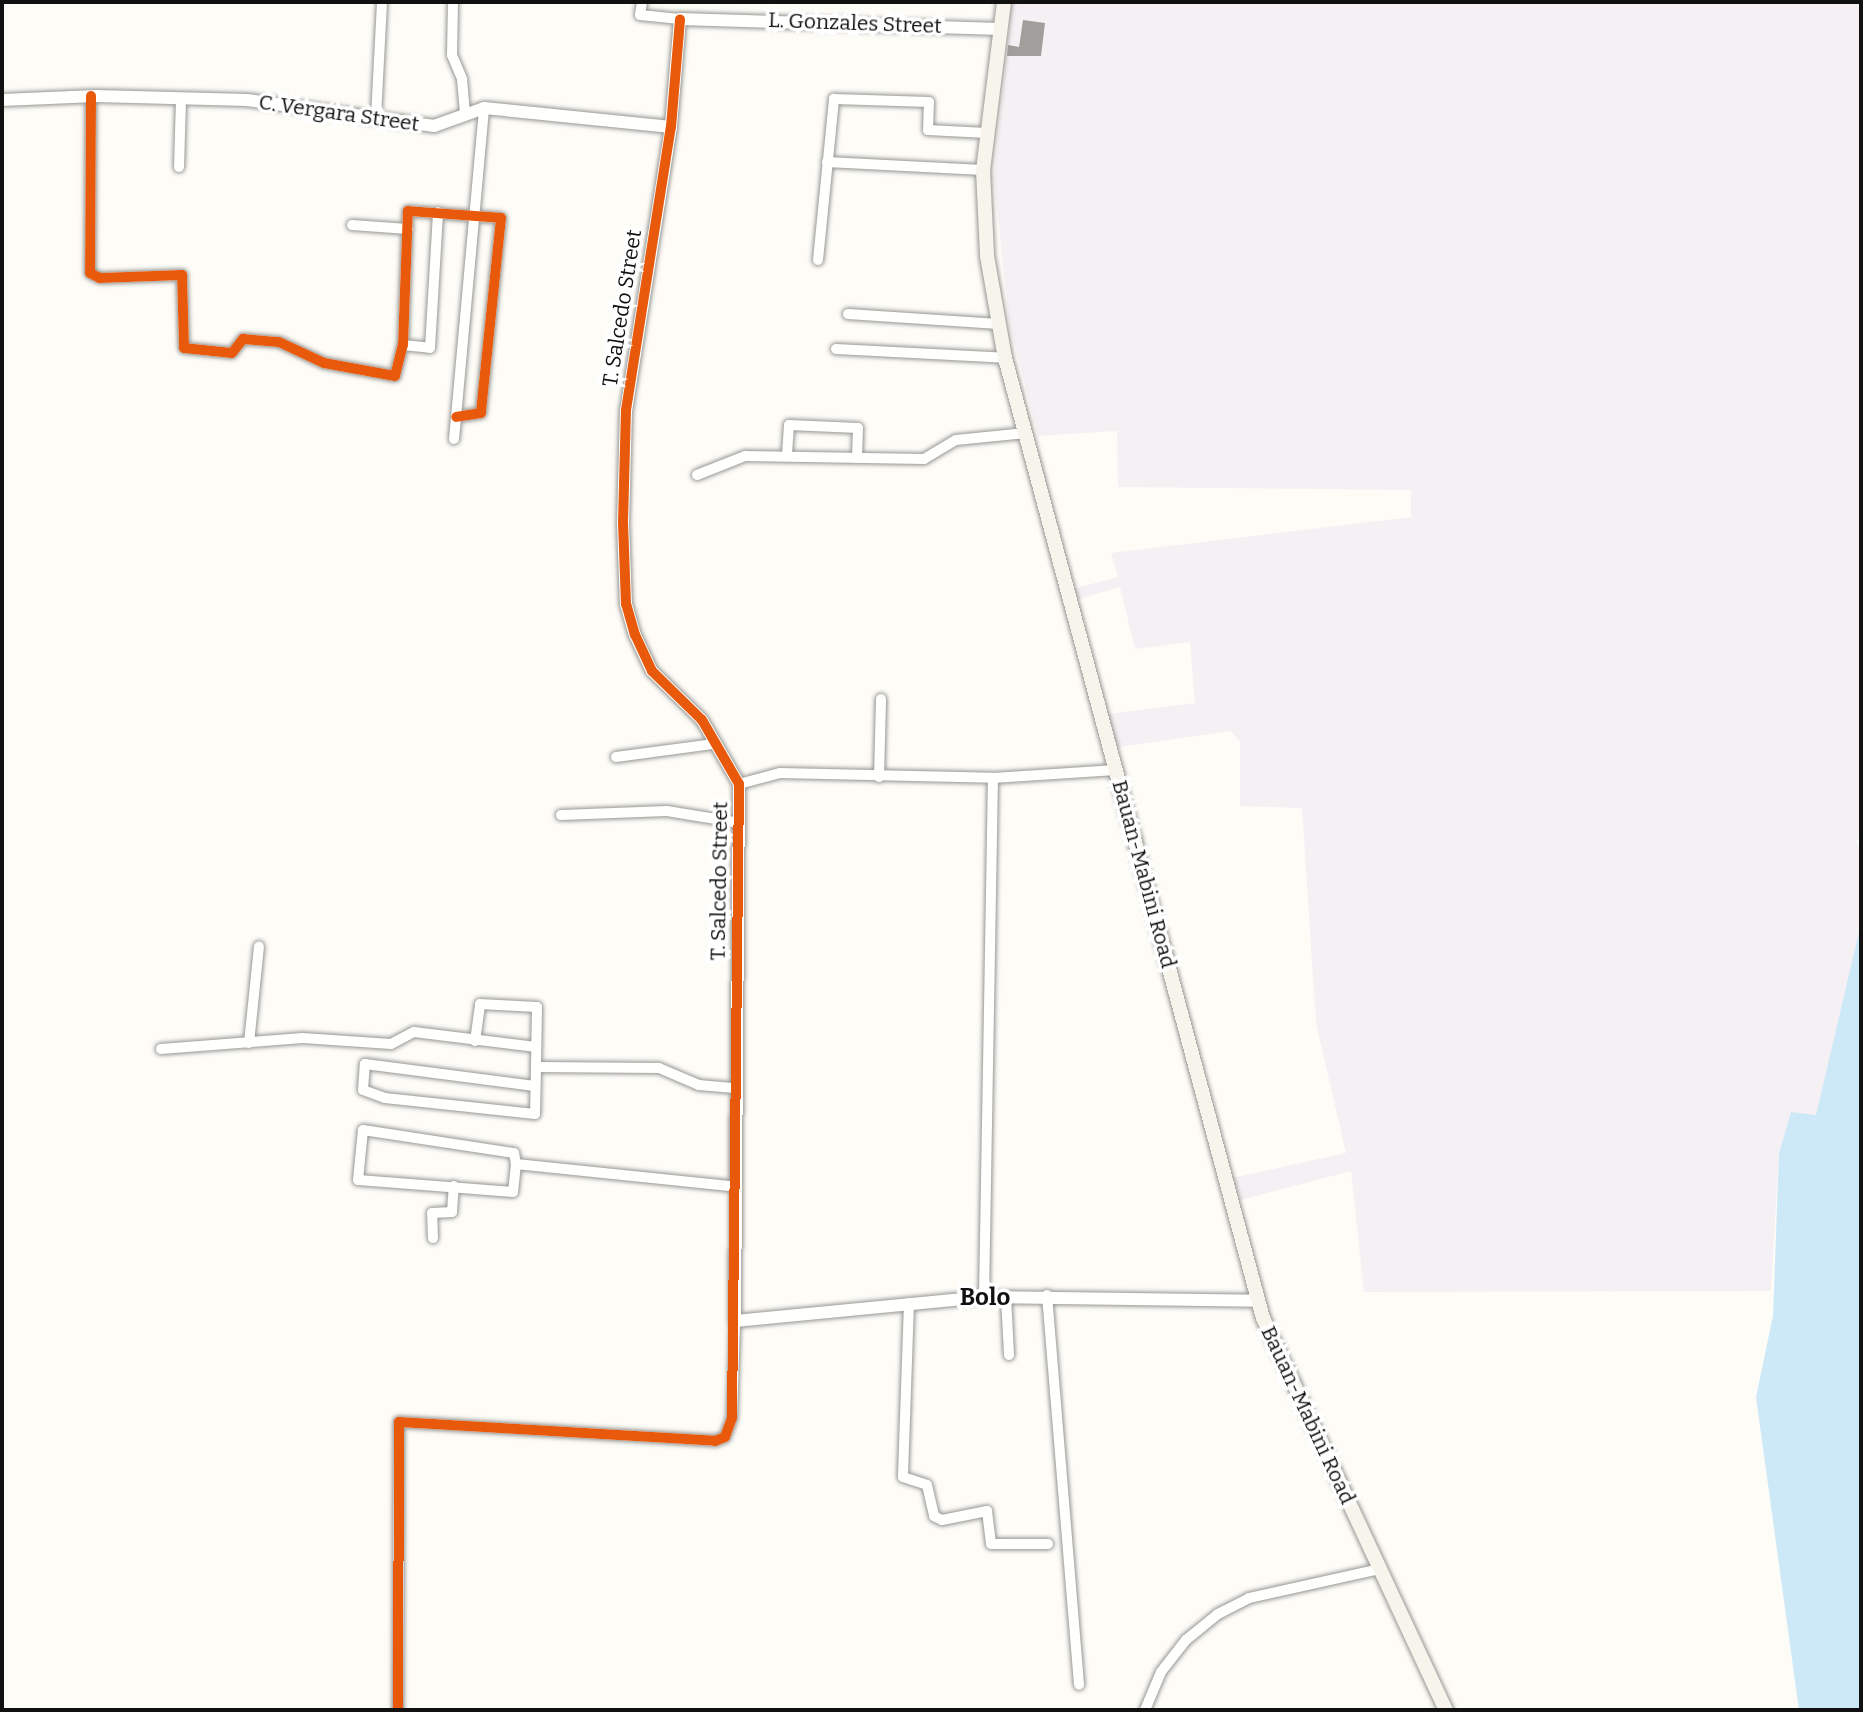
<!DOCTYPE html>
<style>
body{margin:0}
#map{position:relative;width:1863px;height:1712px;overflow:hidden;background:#fdfcf7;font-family:Bitter,serif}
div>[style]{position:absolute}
.industrial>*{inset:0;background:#f5f0f3}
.water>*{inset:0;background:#cde8f7}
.building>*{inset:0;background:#a19f9c}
.roads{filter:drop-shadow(0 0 2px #979795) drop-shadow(0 0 2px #979795)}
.minor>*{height:10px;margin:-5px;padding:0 5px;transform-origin:5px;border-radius:5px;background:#fffffe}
.tertiary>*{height:12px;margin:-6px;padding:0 6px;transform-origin:6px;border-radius:6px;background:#fffffe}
.secondary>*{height:14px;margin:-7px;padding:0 7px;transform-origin:7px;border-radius:7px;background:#f6f4eb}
.cycleway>*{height:10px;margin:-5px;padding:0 5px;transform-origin:5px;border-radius:5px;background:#e8590c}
span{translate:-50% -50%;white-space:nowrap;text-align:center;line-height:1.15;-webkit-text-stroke:7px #fff;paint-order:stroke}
.street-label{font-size:21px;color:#111}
.quarter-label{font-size:24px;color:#111;font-weight:700}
.frame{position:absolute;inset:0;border:4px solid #111;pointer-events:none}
</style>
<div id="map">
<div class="industrial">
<i style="clip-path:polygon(1012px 2px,1861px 2px,1861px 824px,1857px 844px,1861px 845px,1861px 923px,1816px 1116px,1791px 1112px,1779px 1152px,1771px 1291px,1364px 1292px,1351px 1171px,1241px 1200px,1232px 1178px,1346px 1153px,1316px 1023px,1302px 808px,1240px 806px,1240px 741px,1230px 731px,1113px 748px,1107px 714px,1195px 703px,1190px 642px,1135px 649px,1120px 587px,1072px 601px,1069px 590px,1118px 577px,1111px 553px,1411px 517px,1411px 490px,1118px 487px,1117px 431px,1038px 436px,1009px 322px,994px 178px)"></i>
</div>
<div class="water">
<i style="clip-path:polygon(1861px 923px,1861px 1710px,1799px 1710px,1756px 1397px,1773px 1316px,1779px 1153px,1791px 1112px,1816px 1115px)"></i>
</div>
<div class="building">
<i style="clip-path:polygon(1023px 20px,1045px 23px,1041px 56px,1007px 56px,1008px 45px,1019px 47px)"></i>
</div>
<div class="roads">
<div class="minor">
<i style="left:453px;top:2px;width:53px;rotate:91.1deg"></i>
<i style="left:452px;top:55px;width:26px;rotate:67deg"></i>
<i style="left:462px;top:79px;width:37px;rotate:85deg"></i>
<i style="left:642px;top:2px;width:13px;rotate:99deg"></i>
<i style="left:640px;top:15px;width:40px;rotate:5.7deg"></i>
<i style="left:91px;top:96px;width:177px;rotate:90.3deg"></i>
<i style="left:90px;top:273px;width:11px;rotate:27deg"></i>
<i style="left:100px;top:278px;width:82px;rotate:-2.1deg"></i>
<i style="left:182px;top:275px;width:73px;rotate:88.4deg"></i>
<i style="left:184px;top:348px;width:48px;rotate:5.9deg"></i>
<i style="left:232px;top:353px;width:18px;rotate:-52deg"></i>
<i style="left:243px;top:339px;width:36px;rotate:5deg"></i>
<i style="left:279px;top:342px;width:50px;rotate:25deg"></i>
<i style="left:324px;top:363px;width:72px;rotate:10.4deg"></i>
<i style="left:395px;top:376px;width:32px;rotate:-76deg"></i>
<i style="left:403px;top:345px;width:134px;rotate:-87.9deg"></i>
<i style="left:408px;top:211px;width:93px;rotate:4.3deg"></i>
<i style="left:501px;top:218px;width:196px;rotate:95.9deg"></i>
<i style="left:481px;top:413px;width:25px;rotate:171deg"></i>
<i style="left:376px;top:117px;width:115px;rotate:-87deg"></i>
<i style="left:827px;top:162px;width:156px;rotate:2.9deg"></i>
<i style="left:179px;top:167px;width:68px;rotate:-88.3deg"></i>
<i style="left:352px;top:225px;width:56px;rotate:4.1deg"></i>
<i style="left:818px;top:260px;width:162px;rotate:-84.3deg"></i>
<i style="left:834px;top:99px;width:95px;rotate:1.8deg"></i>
<i style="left:929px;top:102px;width:28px;rotate:92deg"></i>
<i style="left:928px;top:130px;width:59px;rotate:2.9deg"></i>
<i style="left:848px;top:314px;width:151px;rotate:3.8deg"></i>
<i style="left:403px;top:345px;width:27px;rotate:6deg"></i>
<i style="left:430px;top:348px;width:136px;rotate:-86.6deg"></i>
<i style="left:836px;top:349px;width:169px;rotate:3deg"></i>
<i style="left:454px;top:439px;width:332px;rotate:-84.8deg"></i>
<i style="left:787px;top:454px;width:29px;rotate:-86deg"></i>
<i style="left:789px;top:425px;width:69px;rotate:2.5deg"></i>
<i style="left:858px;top:428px;width:30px;rotate:92deg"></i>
<i style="left:697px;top:475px;width:52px;rotate:-21.6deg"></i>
<i style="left:745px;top:456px;width:179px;rotate:1deg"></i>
<i style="left:924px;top:459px;width:37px;rotate:-31deg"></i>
<i style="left:956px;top:440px;width:70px;rotate:-5.7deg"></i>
<i style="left:616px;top:757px;width:99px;rotate:-7.6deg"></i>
<i style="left:879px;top:777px;width:78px;rotate:-88.5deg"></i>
<i style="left:739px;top:784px;width:42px;rotate:-15deg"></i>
<i style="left:780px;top:773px;width:213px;rotate:1.3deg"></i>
<i style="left:993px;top:778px;width:123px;rotate:-3.7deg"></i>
<i style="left:561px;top:815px;width:106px;rotate:-2.2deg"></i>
<i style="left:667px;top:811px;width:74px;rotate:9.3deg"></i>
<i style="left:475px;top:1041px;width:37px;rotate:-82deg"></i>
<i style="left:480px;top:1004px;width:57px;rotate:3deg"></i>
<i style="left:537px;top:1007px;width:60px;rotate:91deg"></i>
<i style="left:536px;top:1067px;width:47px;rotate:91.2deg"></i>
<i style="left:535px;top:1114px;width:151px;rotate:-173.9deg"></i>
<i style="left:385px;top:1098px;width:23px;rotate:-160deg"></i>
<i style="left:363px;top:1090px;width:26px;rotate:-86deg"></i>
<i style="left:365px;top:1064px;width:171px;rotate:7.4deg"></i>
<i style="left:249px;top:1043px;width:97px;rotate:-84.1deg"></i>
<i style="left:161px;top:1049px;width:142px;rotate:-4.4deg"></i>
<i style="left:303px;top:1038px;width:88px;rotate:3.9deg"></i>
<i style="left:391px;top:1044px;width:26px;rotate:-28deg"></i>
<i style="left:414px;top:1032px;width:123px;rotate:7deg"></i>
<i style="left:536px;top:1067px;width:123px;rotate:0.5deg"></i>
<i style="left:659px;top:1068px;width:43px;rotate:23deg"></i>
<i style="left:699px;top:1085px;width:36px;rotate:5deg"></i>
<i style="left:516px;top:1164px;width:28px;rotate:96deg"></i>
<i style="left:513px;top:1192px;width:155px;rotate:-175.6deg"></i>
<i style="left:358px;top:1180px;width:50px;rotate:-84.3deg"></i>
<i style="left:363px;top:1130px;width:153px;rotate:8.7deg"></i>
<i style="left:514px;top:1153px;width:11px;rotate:80deg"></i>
<i style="left:516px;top:1164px;width:222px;rotate:5.9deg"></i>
<i style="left:433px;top:1238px;width:25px;rotate:-92deg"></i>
<i style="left:432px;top:1213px;width:20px;rotate:-3deg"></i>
<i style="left:452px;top:1212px;width:26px;rotate:-86deg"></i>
<i style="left:1047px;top:1295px;width:391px;rotate:85.3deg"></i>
<i style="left:984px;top:1297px;width:519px;rotate:-89.01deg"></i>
<i style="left:1006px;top:1297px;width:58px;rotate:87deg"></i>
<i style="left:909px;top:1303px;width:174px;rotate:92deg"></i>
<i style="left:903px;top:1477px;width:25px;rotate:18deg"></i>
<i style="left:927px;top:1485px;width:32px;rotate:77deg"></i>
<i style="left:934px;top:1516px;width:9px;rotate:27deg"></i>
<i style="left:942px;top:1520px;width:46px;rotate:-11.3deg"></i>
<i style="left:987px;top:1511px;width:33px;rotate:83deg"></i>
<i style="left:991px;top:1544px;width:57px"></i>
<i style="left:398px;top:1710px;width:288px;rotate:-89.8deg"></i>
<i style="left:399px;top:1422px;width:317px;rotate:3.4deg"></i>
<i style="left:715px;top:1441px;width:11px;rotate:-22deg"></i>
<i style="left:725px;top:1437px;width:20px;rotate:-70deg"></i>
<i style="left:732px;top:1418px;width:97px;rotate:-88.2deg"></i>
<i style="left:1145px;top:1710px;width:41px;rotate:-67.2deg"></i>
<i style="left:1161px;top:1672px;width:41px;rotate:-52deg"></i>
<i style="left:1186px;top:1640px;width:41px;rotate:-39.1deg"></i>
<i style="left:1218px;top:1614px;width:35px;rotate:-27deg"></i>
<i style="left:1249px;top:1598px;width:134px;rotate:-12.5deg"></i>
</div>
<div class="tertiary">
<i style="left:1000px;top:29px;width:320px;rotate:-178.2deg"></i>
<i style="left:680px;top:19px;width:108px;rotate:94.8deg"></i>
<i style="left:671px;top:127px;width:287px;rotate:99deg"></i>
<i style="left:626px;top:410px;width:113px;rotate:91.5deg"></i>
<i style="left:623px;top:523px;width:81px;rotate:87.9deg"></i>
<i style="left:626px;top:604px;width:32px;rotate:74deg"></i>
<i style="left:635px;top:635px;width:40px;rotate:65deg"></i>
<i style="left:652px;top:671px;width:70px;rotate:44.4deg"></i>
<i style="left:702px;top:720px;width:74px;rotate:60deg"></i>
<i style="left:739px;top:784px;width:537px;rotate:90.43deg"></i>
<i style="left:735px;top:1321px;width:250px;rotate:-5.5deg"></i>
<i style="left:984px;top:1297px;width:274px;rotate:0.8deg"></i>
<i style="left:2px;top:100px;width:94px;rotate:-2.4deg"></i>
<i style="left:96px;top:96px;width:151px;rotate:1.5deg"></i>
<i style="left:247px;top:100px;width:189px;rotate:7.9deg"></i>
<i style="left:434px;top:126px;width:53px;rotate:-19.8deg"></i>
<i style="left:484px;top:108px;width:188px;rotate:5.8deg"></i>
</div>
<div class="secondary">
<i style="left:1004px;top:2px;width:169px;rotate:97.1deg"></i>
<i style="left:983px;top:170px;width:86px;rotate:87.3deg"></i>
<i style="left:987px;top:256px;width:104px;rotate:80deg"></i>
<i style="left:1005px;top:358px;width:994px;rotate:74.96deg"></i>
<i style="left:1263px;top:1318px;width:433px;rotate:65deg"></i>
</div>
</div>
<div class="cycleway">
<i style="left:91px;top:96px;width:177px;rotate:90.3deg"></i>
<i style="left:90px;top:273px;width:11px;rotate:27deg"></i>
<i style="left:100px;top:278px;width:82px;rotate:-2.1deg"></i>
<i style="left:182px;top:275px;width:73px;rotate:88.4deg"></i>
<i style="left:184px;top:348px;width:48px;rotate:5.9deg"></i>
<i style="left:232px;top:353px;width:18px;rotate:-52deg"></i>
<i style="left:243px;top:339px;width:36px;rotate:5deg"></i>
<i style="left:279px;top:342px;width:50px;rotate:25deg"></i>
<i style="left:324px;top:363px;width:72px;rotate:10.4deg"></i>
<i style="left:395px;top:376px;width:32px;rotate:-76deg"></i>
<i style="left:403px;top:345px;width:134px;rotate:-87.9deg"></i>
<i style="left:408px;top:211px;width:93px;rotate:4.3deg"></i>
<i style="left:501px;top:218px;width:196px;rotate:95.9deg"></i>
<i style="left:481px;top:413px;width:25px;rotate:171deg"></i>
<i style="left:398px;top:1710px;width:288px;rotate:-89.8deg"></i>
<i style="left:399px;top:1422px;width:317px;rotate:3.4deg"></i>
<i style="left:715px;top:1441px;width:11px;rotate:-22deg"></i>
<i style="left:725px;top:1437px;width:20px;rotate:-70deg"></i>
<i style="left:732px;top:1418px;width:634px;rotate:-89.37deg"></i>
<i style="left:739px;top:784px;width:74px;rotate:-120deg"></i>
<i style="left:702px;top:720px;width:70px;rotate:-135.6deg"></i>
<i style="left:652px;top:671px;width:40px;rotate:-115deg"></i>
<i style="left:635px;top:635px;width:32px;rotate:-106deg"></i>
<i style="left:626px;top:604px;width:81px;rotate:-92.1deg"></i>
<i style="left:623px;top:523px;width:113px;rotate:-88.5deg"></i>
<i style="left:626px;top:410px;width:287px;rotate:-81deg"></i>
<i style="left:671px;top:127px;width:108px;rotate:-85.2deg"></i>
</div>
<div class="street-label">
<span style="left:855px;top:23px;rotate:2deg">L. Gonzales Street</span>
<span style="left:339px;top:113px;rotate:8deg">C. Vergara Street</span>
<span style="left:622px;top:308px;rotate:-81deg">T. Salcedo Street</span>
<span style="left:1144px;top:874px;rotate:75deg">Bauan-Mabini Road</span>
<span style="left:719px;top:881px;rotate:-89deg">T. Salcedo Street</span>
<span style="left:1308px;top:1415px;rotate:65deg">Bauan-Mabini Road</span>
</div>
<div class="quarter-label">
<span style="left:985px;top:1298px">Bolo</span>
</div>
<div class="frame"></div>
</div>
